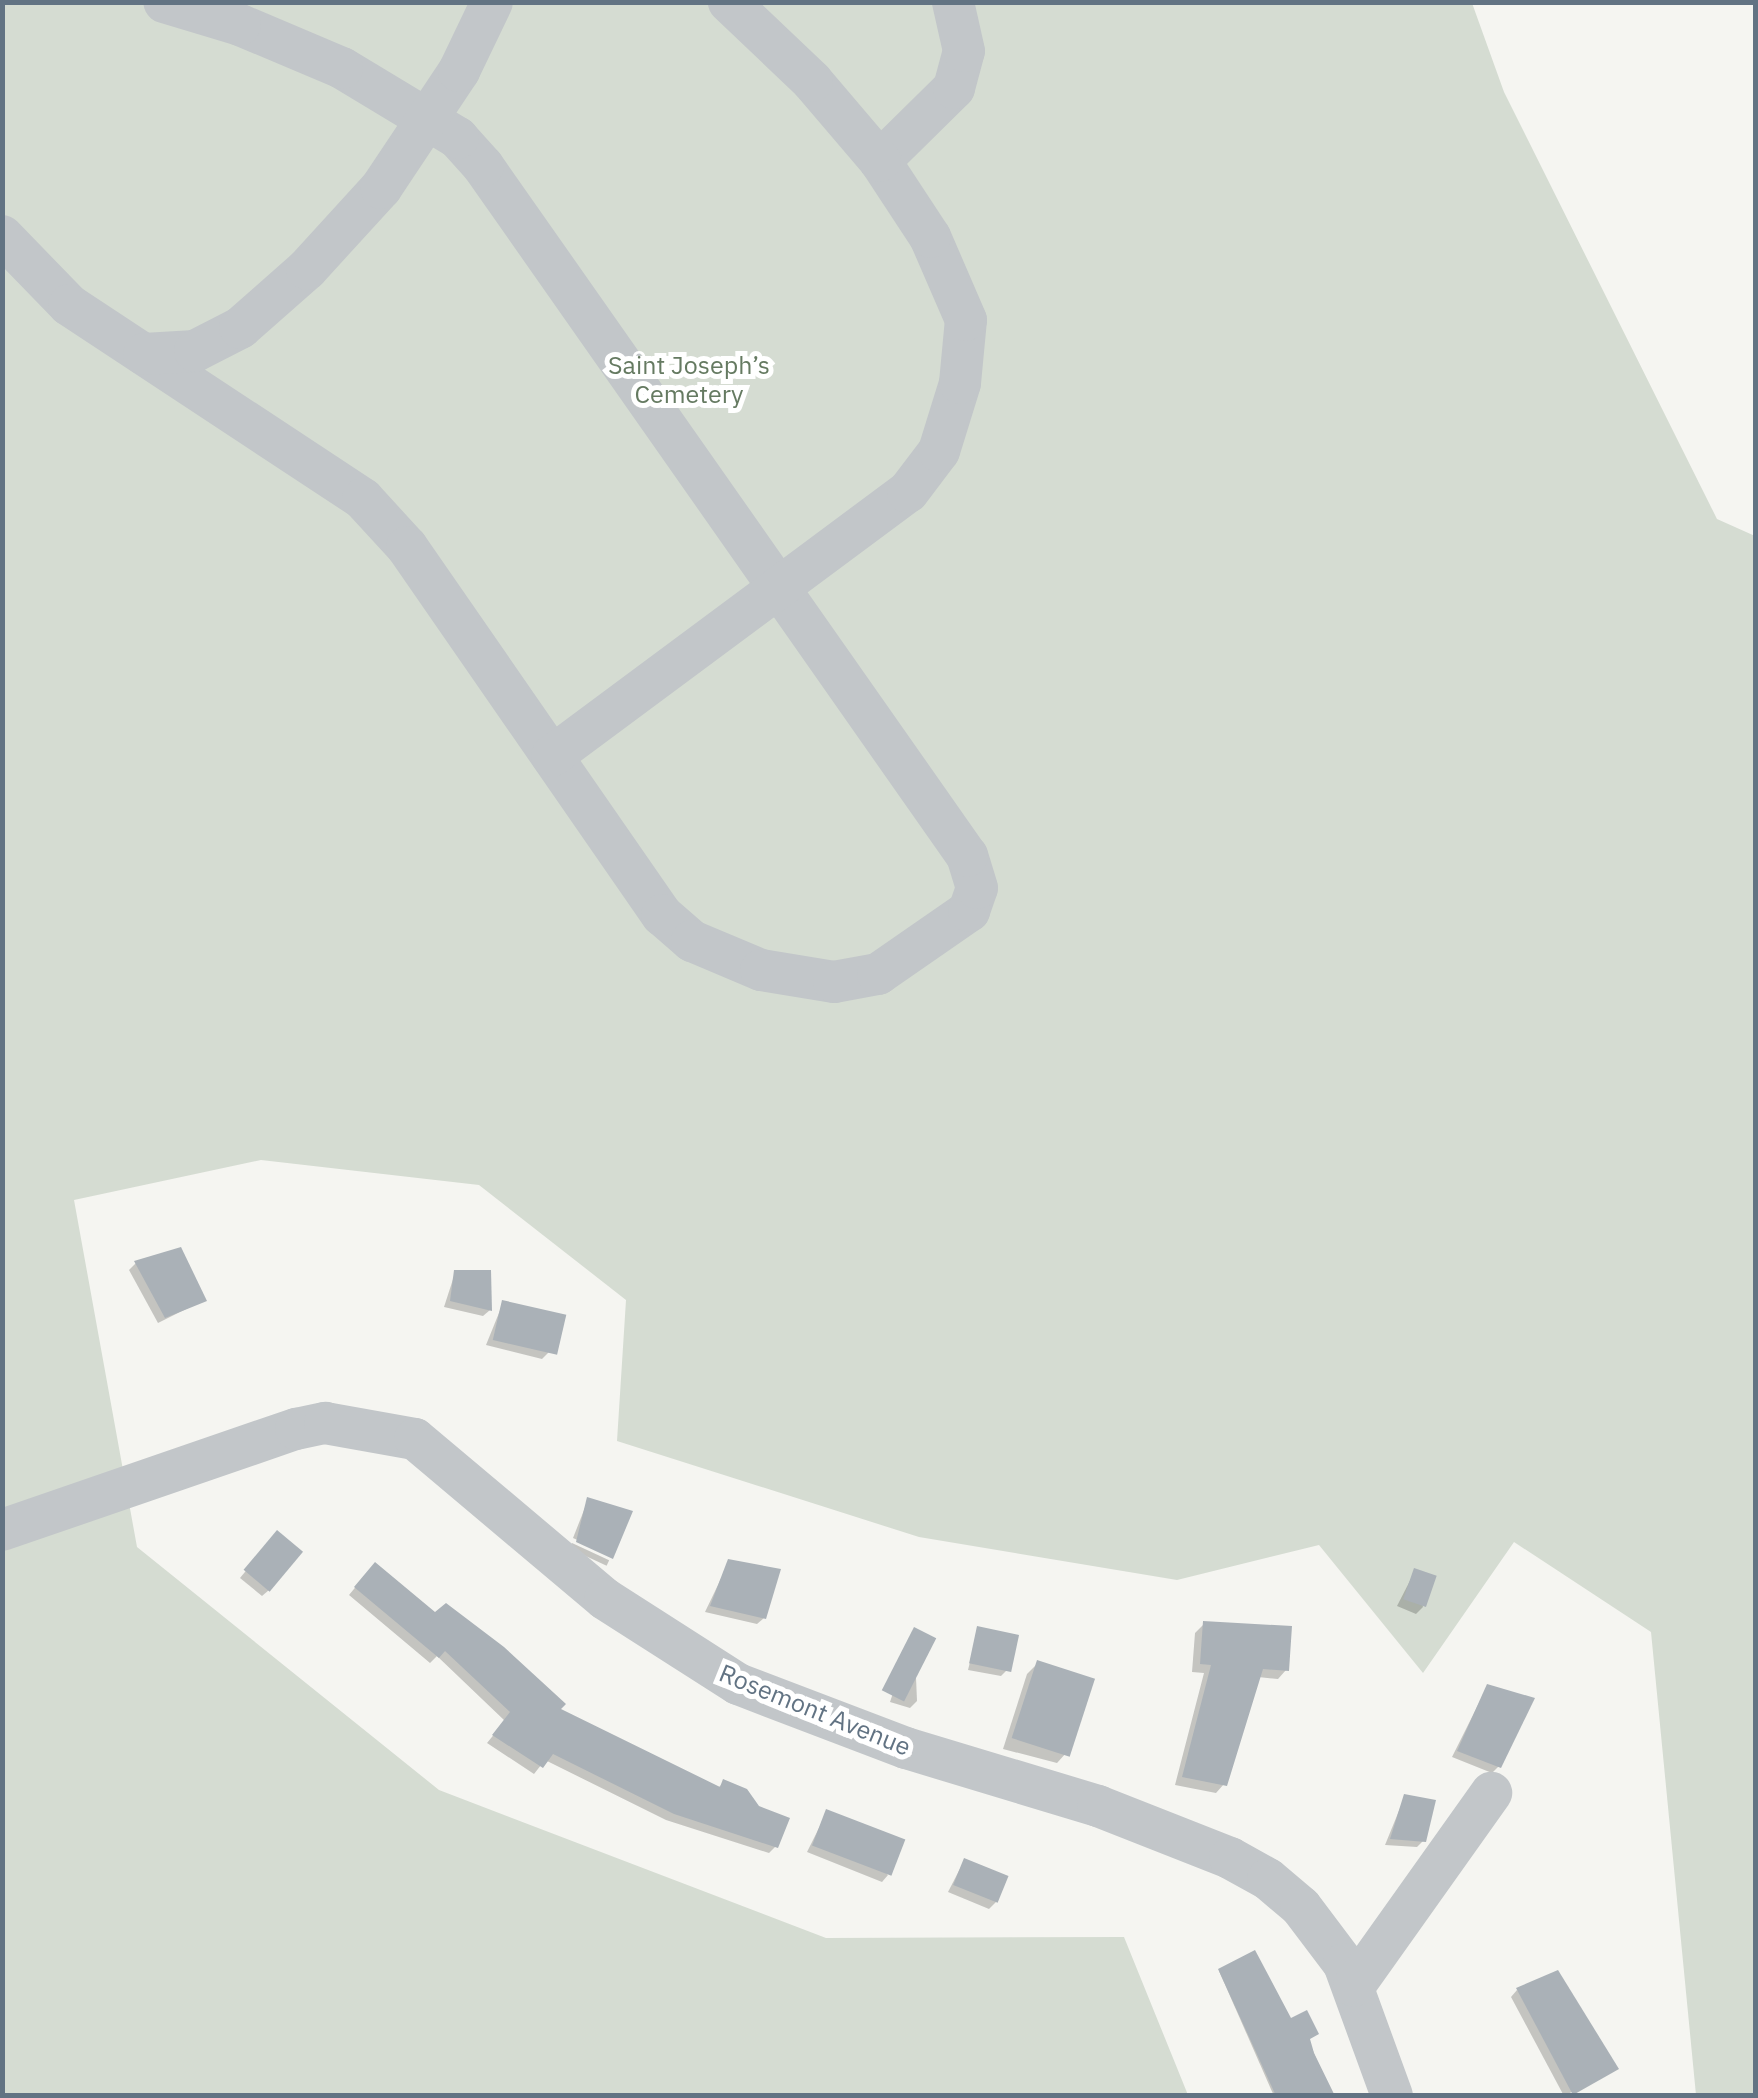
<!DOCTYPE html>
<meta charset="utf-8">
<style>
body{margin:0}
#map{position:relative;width:1758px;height:2098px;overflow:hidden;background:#f5f5f1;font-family:"IBM Plex Sans",sans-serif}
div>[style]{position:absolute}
.green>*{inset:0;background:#d5dcd2}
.shadow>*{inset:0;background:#0003;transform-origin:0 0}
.building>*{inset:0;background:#aab1b7;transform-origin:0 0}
.minor>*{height:42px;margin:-21px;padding:0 21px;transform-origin:21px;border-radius:21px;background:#c2c6c9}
span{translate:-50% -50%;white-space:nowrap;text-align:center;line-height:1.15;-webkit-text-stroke:10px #fff;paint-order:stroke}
.park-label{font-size:25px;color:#657a61}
.street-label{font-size:25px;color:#627383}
.frame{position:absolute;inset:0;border:5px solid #627383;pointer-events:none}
</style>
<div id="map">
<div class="green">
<i style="clip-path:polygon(3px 3px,1472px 3px,1504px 92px,1717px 519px,1755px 536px,1755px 2095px,1696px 2095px,1651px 1632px,1514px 1542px,1423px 1673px,1319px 1545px,1177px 1580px,919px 1537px,617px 1441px,626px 1300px,479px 1185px,261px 1160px,74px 1200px,137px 1547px,439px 1790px,826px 1938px,1124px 1937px,1188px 2095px,3px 2096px)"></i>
</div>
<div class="shadow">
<i style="clip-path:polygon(136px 1263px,204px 1300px,158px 1323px,129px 1270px)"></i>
<i style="clip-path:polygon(455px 1273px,490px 1310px,483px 1316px,444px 1307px)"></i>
<i style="clip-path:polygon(503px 1303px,549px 1352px,542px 1359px,486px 1345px)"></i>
<i style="clip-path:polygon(588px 1500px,612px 1556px,573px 1538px)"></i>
<i style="clip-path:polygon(271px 1540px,269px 1590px,262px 1596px,240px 1578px)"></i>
<i style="left:572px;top:1543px;width:41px;height:6px;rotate:25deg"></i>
<i style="clip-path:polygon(729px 1562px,764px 1618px,757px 1624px,705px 1612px)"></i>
<i style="clip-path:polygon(1415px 1571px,1423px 1607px,1416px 1614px,1397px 1606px)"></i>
<i style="clip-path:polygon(368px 1572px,557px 1710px,717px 1789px,724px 1782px,758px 1808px,776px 1846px,769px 1853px,666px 1820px,545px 1760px,534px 1774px,487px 1743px,505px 1721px,437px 1656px,430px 1663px,349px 1595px)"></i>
<i style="clip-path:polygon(1204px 1624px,1286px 1670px,1278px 1679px,1258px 1677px,1224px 1784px,1216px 1793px,1175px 1785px,1204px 1673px,1192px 1672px,1195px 1633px)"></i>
<i style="clip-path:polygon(978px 1629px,1008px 1669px,1001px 1676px,968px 1670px)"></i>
<i style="clip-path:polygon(914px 1630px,917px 1701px,910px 1708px,890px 1702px)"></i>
<i style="clip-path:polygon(1038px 1663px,1067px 1752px,1057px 1763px,1003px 1749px,1027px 1674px)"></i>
<i style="clip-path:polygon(1487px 1687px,1499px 1766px,1492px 1773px,1452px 1757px)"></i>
<i style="clip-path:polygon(1405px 1796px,1424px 1840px,1417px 1847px,1385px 1845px)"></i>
<i style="clip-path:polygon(827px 1812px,888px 1875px,882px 1882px,807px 1852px)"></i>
<i style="clip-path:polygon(964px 1861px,996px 1902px,989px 1909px,948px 1892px)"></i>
<i style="clip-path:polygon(1219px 1971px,1308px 2039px,1332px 2096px,1274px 2096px)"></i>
<i style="clip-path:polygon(1517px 1990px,1616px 2069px,1564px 2096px,1511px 1997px)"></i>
</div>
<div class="building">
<i style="clip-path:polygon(181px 1247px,207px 1301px,165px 1318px,134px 1261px)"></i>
<i style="clip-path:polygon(454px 1270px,491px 1270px,492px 1311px,450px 1301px)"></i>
<i style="left:502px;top:1300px;width:66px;height:41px;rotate:13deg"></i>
<i style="clip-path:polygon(587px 1497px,633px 1511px,613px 1559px,576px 1542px)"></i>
<i style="left:277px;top:1530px;width:34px;height:52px;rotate:40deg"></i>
<i style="clip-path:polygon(728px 1559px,781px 1569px,766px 1619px,710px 1606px)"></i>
<i style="clip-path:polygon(375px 1562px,435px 1612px,446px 1603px,504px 1647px,566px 1704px,561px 1709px,720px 1787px,723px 1779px,747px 1789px,759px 1806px,790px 1818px,778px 1848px,674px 1814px,553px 1754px,543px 1768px,492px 1735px,510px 1712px,445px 1651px,439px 1658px,354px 1587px)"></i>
<i style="left:1414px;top:1568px;width:24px;height:33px;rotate:19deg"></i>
<i style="clip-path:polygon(1203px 1621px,1292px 1626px,1289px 1671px,1263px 1669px,1227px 1786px,1182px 1777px,1211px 1665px,1200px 1664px)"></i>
<i style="left:977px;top:1626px;width:43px;height:38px;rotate:12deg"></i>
<i style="left:914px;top:1627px;width:25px;height:71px;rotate:27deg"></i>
<i style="left:1037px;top:1660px;width:61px;height:82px;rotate:18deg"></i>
<i style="clip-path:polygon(1487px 1684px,1535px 1698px,1501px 1768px,1457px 1751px)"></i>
<i style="clip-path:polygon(1404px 1794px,1436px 1800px,1426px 1842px,1390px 1839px)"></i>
<i style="left:826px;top:1809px;width:85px;height:39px;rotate:21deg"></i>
<i style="left:964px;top:1858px;width:48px;height:29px;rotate:22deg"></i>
<i style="clip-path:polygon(1255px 1950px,1291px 2018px,1307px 2010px,1319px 2034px,1310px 2039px,1314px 2053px,1335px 2096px,1276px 2096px,1218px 1969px)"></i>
<i style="clip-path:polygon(1558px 1970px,1619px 2069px,1573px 2095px,1516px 1988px)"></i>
</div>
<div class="minor">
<i style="left:880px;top:161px;width:104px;rotate:-44.6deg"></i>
<i style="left:954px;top:88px;width:38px;rotate:-75deg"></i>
<i style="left:964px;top:51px;width:50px;rotate:-102.7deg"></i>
<i style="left:2px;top:236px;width:96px;rotate:45.8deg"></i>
<i style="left:69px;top:305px;width:352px;rotate:33.4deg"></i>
<i style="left:363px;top:499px;width:65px;rotate:47.5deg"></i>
<i style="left:407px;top:547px;width:448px;rotate:55.3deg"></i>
<i style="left:662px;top:915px;width:40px;rotate:41deg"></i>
<i style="left:692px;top:941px;width:75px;rotate:22.8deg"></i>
<i style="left:761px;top:970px;width:74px;rotate:9.3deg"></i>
<i style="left:834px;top:982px;width:45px;rotate:-10.3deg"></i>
<i style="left:878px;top:974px;width:111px;rotate:-34.7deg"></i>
<i style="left:969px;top:911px;width:24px;rotate:-71deg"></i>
<i style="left:977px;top:888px;width:34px;rotate:-107deg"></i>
<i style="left:967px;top:856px;width:843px;rotate:-125.05deg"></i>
<i style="left:483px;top:166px;width:38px;rotate:-132deg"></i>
<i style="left:458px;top:138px;width:135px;rotate:-148.9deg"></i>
<i style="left:342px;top:68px;width:111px;rotate:-157.1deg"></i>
<i style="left:240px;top:25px;width:79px;rotate:-163.2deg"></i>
<i style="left:144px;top:354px;width:51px;rotate:-3.4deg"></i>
<i style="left:195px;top:351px;width:51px;rotate:-27.1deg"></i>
<i style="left:240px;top:328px;width:89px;rotate:-41.4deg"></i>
<i style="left:307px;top:269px;width:110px;rotate:-47.6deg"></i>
<i style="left:381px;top:188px;width:141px;rotate:-56.3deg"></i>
<i style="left:459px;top:71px;width:76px;rotate:-64.4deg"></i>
<i style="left:552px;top:756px;width:443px;rotate:-36.6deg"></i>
<i style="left:908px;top:492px;width:51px;rotate:-52.9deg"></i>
<i style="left:939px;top:451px;width:71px;rotate:-72.8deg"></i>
<i style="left:960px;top:383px;width:63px;rotate:-84.6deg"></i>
<i style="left:966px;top:320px;width:90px;rotate:-113.4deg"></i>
<i style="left:930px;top:237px;width:91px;rotate:-123.3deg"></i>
<i style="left:880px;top:161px;width:105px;rotate:-130.4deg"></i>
<i style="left:812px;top:81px;width:115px;rotate:-136.4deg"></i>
<i style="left:2px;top:1530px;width:311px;rotate:-19deg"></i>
<i style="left:296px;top:1429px;width:30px;rotate:-12deg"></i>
<i style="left:325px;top:1423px;width:91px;rotate:10.1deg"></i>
<i style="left:415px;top:1439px;width:248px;rotate:40.1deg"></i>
<i style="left:605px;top:1599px;width:158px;rotate:32.6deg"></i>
<i style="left:738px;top:1684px;width:180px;rotate:20.9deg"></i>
<i style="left:906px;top:1748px;width:201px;rotate:16.8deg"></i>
<i style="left:1098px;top:1806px;width:142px;rotate:21.5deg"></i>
<i style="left:1230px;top:1858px;width:43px;rotate:28.9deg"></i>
<i style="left:1268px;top:1879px;width:43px;rotate:40.3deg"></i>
<i style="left:1301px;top:1907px;width:71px;rotate:53deg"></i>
<i style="left:1344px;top:1964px;width:140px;rotate:70deg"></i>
<i style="left:1354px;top:1986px;width:237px;rotate:-54.6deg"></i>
</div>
<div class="park-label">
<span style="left:689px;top:380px">Saint Joseph’s<br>Cemetery</span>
</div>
<div class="street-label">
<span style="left:815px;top:1710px;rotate:22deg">Rosemont Avenue</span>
</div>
<div class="frame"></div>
</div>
